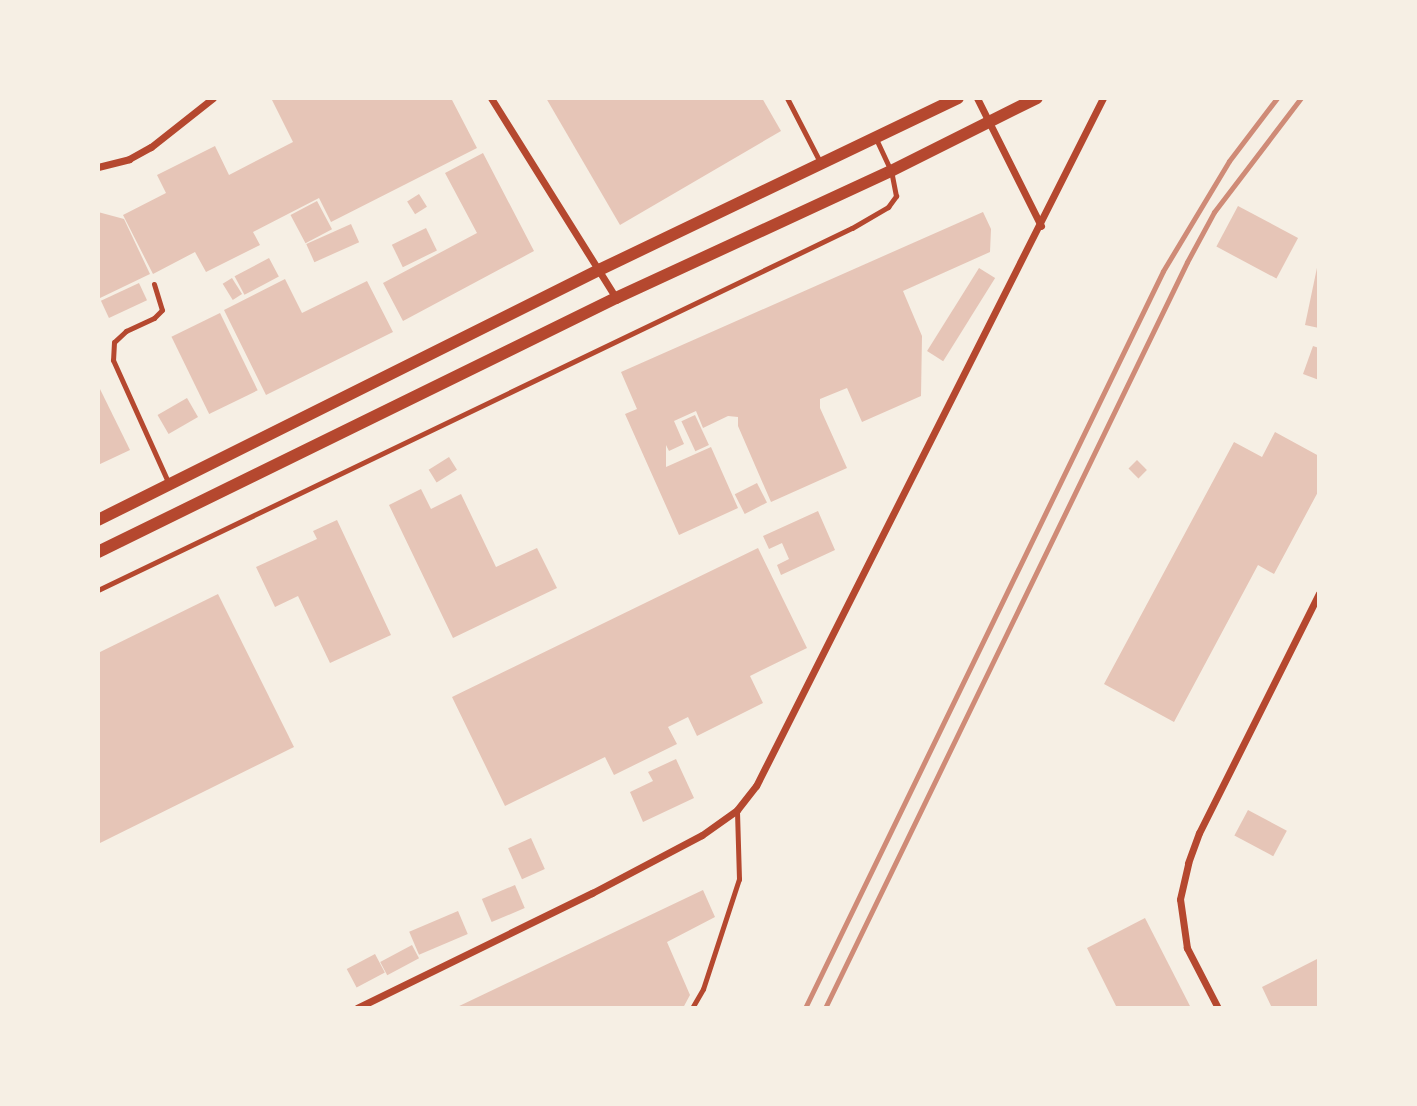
<!DOCTYPE html>
<style>
body{margin:0}
#map{position:relative;width:1417px;height:1106px;overflow:hidden;background:#f6efe4;font-family:"Exo 2",sans-serif}
div>[style]{position:absolute}
.building>*{inset:0;background:#e6c5b7;transform-origin:0 0}
.service>*{height:5px;margin:-2.5px;padding:0 2.5px;transform-origin:2.5px;border-radius:2.5px;background:#b5482f}
.minor>*{height:7px;margin:-3.5px;padding:0 3.5px;transform-origin:3.5px;border-radius:3.5px;background:#b5482f}
.tertiary>*{height:12px;margin:-6px;padding:0 6px;transform-origin:6px;border-radius:6px;background:#b5482f}
.rail>*{height:5px;margin:-2.5px;padding:0 2.5px;transform-origin:2.5px;border-radius:2.5px;background:#cf8b77}
span{translate:-50% -50%;white-space:nowrap;text-align:center;line-height:1.15;-webkit-text-stroke:7px #f6efe4;paint-order:stroke}
.frame{position:absolute;inset:0;border:100px solid #f6efe4;pointer-events:none}
</style>
<div id="map">
<div class="building">
<i style="clip-path:polygon(271px 98px,451px 98px,477px 148px,331px 222px,319px 198px,253px 232px,260px 245px,206px 272px,195px 252px,153px 274px,123px 215px,166px 193px,157px 175px,215px 146px,229px 175px,293px 142px)"></i>
<i style="clip-path:polygon(546px 98px,762px 98px,781px 131px,620px 225px)"></i>
<i style="clip-path:polygon(483px 153px,534px 251px,403px 321px,383px 283px,477px 233px,445px 173px)"></i>
<i style="left:419px;top:194px;width:15px;height:14px;rotate:58deg"></i>
<i style="left:317px;top:201px;width:32px;height:30px;rotate:62deg"></i>
<i style="left:1238px;top:206px;width:68px;height:46px;rotate:28deg"></i>
<i style="clip-path:polygon(98px 212px,124px 219px,150px 274px,98px 299px)"></i>
<i style="clip-path:polygon(983px 212px,991px 229px,990px 252px,903px 291px,922px 336px,921px 396px,862px 422px,847px 388px,820px 399px,820px 408px,847px 468px,771px 502px,738px 426px,738px 417px,728px 416px,703px 428px,696px 411px,674px 421px,684px 444px,669px 451px,666px 445px,666px 467px,711px 447px,738px 508px,679px 535px,625px 414px,637px 409px,621px 372px)"></i>
<i style="left:351px;top:224px;width:20px;height:49px;rotate:66deg"></i>
<i style="left:426px;top:228px;width:25px;height:38px;rotate:64deg"></i>
<i style="left:269px;top:258px;width:21px;height:39px;rotate:62deg"></i>
<i style="clip-path:polygon(1318px 263px,1319px 263px,1319px 328px,1305px 325px)"></i>
<i style="left:979px;top:268px;width:19px;height:98px;rotate:32deg"></i>
<i style="left:232px;top:278px;width:19px;height:11px;rotate:58deg"></i>
<i style="clip-path:polygon(285px 279px,302px 313px,367px 281px,393px 332px,266px 395px,224px 310px)"></i>
<i style="left:139px;top:283px;width:19px;height:42px;rotate:65deg"></i>
<i style="left:220px;top:313px;width:86px;height:54px;rotate:64deg"></i>
<i style="clip-path:polygon(1313px 346px,1319px 348px,1319px 380px,1303px 374px)"></i>
<i style="clip-path:polygon(98px 385px,130px 450px,98px 465px)"></i>
<i style="left:187px;top:398px;width:22px;height:34px;rotate:60deg"></i>
<i style="left:695px;top:415px;width:33px;height:15px;rotate:65deg"></i>
<i style="clip-path:polygon(1275px 432px,1319px 456px,1319px 490px,1274px 574px,1258px 565px,1174px 722px,1104px 684px,1234px 442px,1262px 457px)"></i>
<i style="left:449px;top:457px;width:15px;height:24px;rotate:58deg"></i>
<i style="left:1137px;top:460px;width:14px;height:12px;rotate:45deg"></i>
<i style="left:757px;top:483px;width:22px;height:25px;rotate:63deg"></i>
<i style="clip-path:polygon(421px 489px,431px 509px,461px 494px,496px 567px,537px 548px,557px 588px,453px 638px,389px 505px)"></i>
<i style="clip-path:polygon(818px 511px,835px 550px,781px 575px,777px 565px,789px 559px,782px 543px,769px 549px,763px 536px)"></i>
<i style="clip-path:polygon(337px 520px,391px 635px,330px 663px,298px 596px,275px 607px,256px 567px,317px 539px,313px 531px)"></i>
<i style="clip-path:polygon(758px 548px,807px 648px,750px 676px,763px 703px,697px 736px,688px 717px,668px 727px,677px 744px,614px 775px,605px 757px,505px 806px,452px 697px)"></i>
<i style="clip-path:polygon(218px 594px,294px 747px,98px 844px,98px 653px)"></i>
<i style="clip-path:polygon(676px 759px,694px 798px,643px 822px,630px 792px,653px 781px,648px 772px)"></i>
<i style="left:1248px;top:810px;width:44px;height:29px;rotate:28deg"></i>
<i style="left:531px;top:838px;width:34px;height:25px;rotate:66deg"></i>
<i style="left:515px;top:885px;width:25px;height:36px;rotate:67deg"></i>
<i style="clip-path:polygon(703px 890px,715px 917px,667px 942px,690px 995px,683px 1008px,455px 1008px)"></i>
<i style="left:458px;top:911px;width:25px;height:53px;rotate:67deg"></i>
<i style="clip-path:polygon(1145px 918px,1191px 1008px,1117px 1008px,1087px 948px)"></i>
<i style="left:412px;top:945px;width:15px;height:36px;rotate:62deg"></i>
<i style="left:375px;top:954px;width:21px;height:32px;rotate:62deg"></i>
<i style="clip-path:polygon(1319px 958px,1319px 1008px,1272px 1008px,1262px 987px)"></i>
</div>
<div class="service">
<i style="left:787px;top:98px;width:74px;rotate:62.7deg"></i>
<i style="left:154px;top:284px;width:27px;rotate:73deg"></i>
<i style="left:162px;top:310px;width:11px;rotate:135deg"></i>
<i style="left:154px;top:318px;width:31px;rotate:155deg"></i>
<i style="left:126px;top:331px;width:16px;rotate:137deg"></i>
<i style="left:114px;top:342px;width:18px;rotate:93deg"></i>
<i style="left:113px;top:360px;width:134px;rotate:65.7deg"></i>
<i style="left:98px;top:590px;width:836px;rotate:-25.65deg"></i>
<i style="left:852px;top:228px;width:42px;rotate:-30.3deg"></i>
<i style="left:888px;top:207px;width:14px;rotate:-54deg"></i>
<i style="left:896px;top:196px;width:25px;rotate:-101deg"></i>
<i style="left:891px;top:171px;width:35px;rotate:-115deg"></i>
<i style="left:692px;top:1008px;width:22px;rotate:-60deg"></i>
<i style="left:703px;top:989px;width:116px;rotate:-71.9deg"></i>
<i style="left:739px;top:879px;width:69px;rotate:-91.7deg"></i>
</div>
<div class="minor">
<i style="left:491px;top:98px;width:236px;rotate:58deg"></i>
<i style="left:977px;top:98px;width:143px;rotate:63.4deg"></i>
<i style="left:98px;top:167px;width:32px;rotate:-14deg"></i>
<i style="left:129px;top:159px;width:25px;rotate:-29deg"></i>
<i style="left:151px;top:147px;width:79px;rotate:-38.3deg"></i>
<i style="left:357px;top:1008px;width:262px;rotate:-26.1deg"></i>
<i style="left:592px;top:893px;width:124px;rotate:-27.8deg"></i>
<i style="left:702px;top:835px;width:43px;rotate:-35.5deg"></i>
<i style="left:737px;top:810px;width:31px;rotate:-52deg"></i>
<i style="left:756px;top:786px;width:771px;rotate:-63.24deg"></i>
<i style="left:1218px;top:1008px;width:68px;rotate:-117.3deg"></i>
<i style="left:1187px;top:948px;width:49px;rotate:-98.1deg"></i>
<i style="left:1180px;top:899px;width:37px;rotate:-77deg"></i>
<i style="left:1188px;top:863px;width:32px;rotate:-70deg"></i>
<i style="left:1199px;top:833px;width:268px;rotate:-63.4deg"></i>
</div>
<div class="tertiary">
<i style="left:98px;top:520px;width:560px;rotate:-26.52deg"></i>
<i style="left:599px;top:270px;width:398px;rotate:-25.6deg"></i>
<i style="left:98px;top:552px;width:577px;rotate:-26.12deg"></i>
<i style="left:616px;top:298px;width:303px;rotate:-24.8deg"></i>
<i style="left:891px;top:171px;width:163px;rotate:-26.6deg"></i>
</div>
<div class="rail">
<i style="left:805px;top:1008px;width:819px;rotate:-64.09deg"></i>
<i style="left:1163px;top:271px;width:128px;rotate:-59deg"></i>
<i style="left:1229px;top:161px;width:79px;rotate:-52.7deg"></i>
<i style="left:825px;top:1008px;width:829px;rotate:-64.11deg"></i>
<i style="left:1187px;top:262px;width:57px;rotate:-61.6deg"></i>
<i style="left:1214px;top:212px;width:143px;rotate:-52.7deg"></i>
</div>
<div class="frame"></div>
</div>
